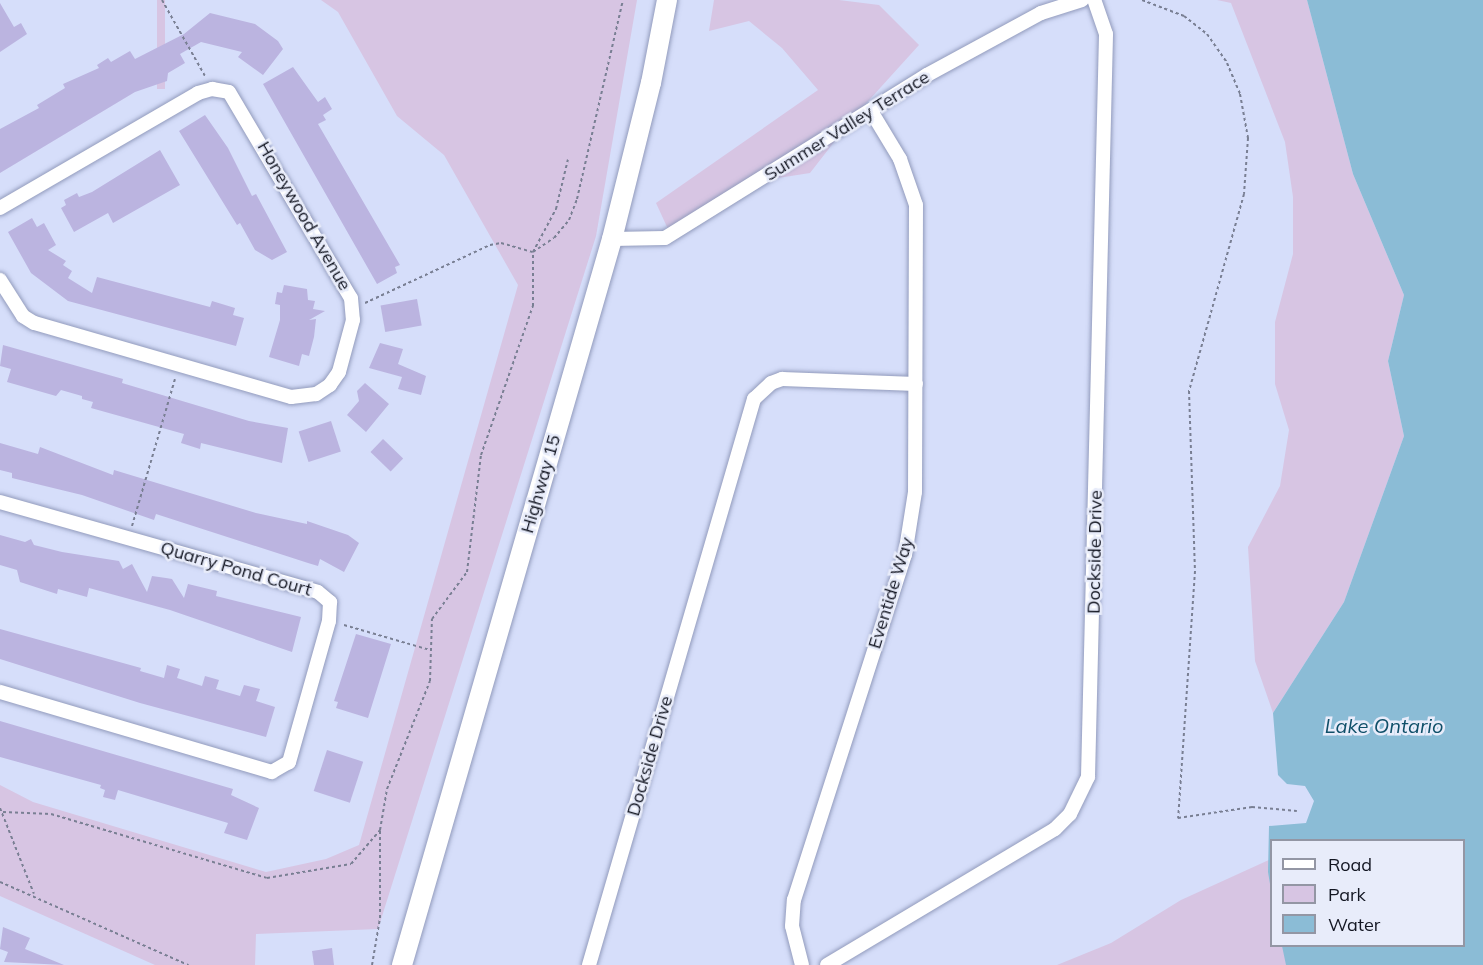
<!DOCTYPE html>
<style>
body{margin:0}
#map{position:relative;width:1483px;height:965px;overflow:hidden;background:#d6defa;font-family:Mulish,sans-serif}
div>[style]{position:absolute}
.green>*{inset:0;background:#d7c5e3;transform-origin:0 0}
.water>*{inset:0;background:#8bbcd6}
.building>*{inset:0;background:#bbb4e0;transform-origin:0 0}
.path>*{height:2px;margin-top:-1px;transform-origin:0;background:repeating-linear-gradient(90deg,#797f93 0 3px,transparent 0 6px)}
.roads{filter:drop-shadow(0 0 2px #929bbc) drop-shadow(0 0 2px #929bbc)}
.street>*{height:14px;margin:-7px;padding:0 7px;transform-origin:7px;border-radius:7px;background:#fff}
.secondary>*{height:20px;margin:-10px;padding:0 10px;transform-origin:10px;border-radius:10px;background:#fff}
span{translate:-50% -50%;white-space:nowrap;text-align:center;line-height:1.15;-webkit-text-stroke:5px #e8ecfa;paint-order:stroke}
.street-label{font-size:18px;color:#131622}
.water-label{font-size:20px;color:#0f4f69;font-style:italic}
.legend{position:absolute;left:1270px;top:839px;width:195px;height:108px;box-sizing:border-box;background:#e8ecfa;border:2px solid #9396a4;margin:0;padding:8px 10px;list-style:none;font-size:18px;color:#131622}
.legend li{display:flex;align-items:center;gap:12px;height:30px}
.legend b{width:30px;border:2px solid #9396a4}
</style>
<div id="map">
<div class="green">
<i style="left:157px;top:0;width:8px;height:89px"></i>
<i style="clip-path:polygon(321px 0,637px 0,596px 236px,378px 929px,256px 934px,255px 965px,155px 965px,0 896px,0 785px,33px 802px,266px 872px,326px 859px,359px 845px,518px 285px,444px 155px,397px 116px,338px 12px)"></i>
<i style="clip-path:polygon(714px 0,839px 0,879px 5px,919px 45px,852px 119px,810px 173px,740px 184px,668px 229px,656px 203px,818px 90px,782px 48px,749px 21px,709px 31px)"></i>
<i style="clip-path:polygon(1217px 0,1307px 0,1353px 174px,1404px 295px,1388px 361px,1404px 436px,1344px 602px,1273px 713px,1255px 661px,1248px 547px,1280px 486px,1289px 430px,1275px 384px,1275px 322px,1293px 254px,1293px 197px,1285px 142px,1231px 3px)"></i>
<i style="clip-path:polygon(1271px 859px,1272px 946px,1289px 946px,1292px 965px,1057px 965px,1111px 943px,1181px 900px)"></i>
</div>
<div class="water">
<i style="clip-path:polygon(1307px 0,1483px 0,1483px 965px,1286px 965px,1282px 946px,1464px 946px,1464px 840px,1272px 840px,1271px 890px,1268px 872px,1269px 826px,1306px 823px,1314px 801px,1305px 786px,1287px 784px,1278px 775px,1273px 713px,1344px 602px,1404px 436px,1388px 361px,1404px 295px,1353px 174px)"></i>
</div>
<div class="building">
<i style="clip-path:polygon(0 3px,14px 27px,21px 23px,27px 34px,0 52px)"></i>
<i style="clip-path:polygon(210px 13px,255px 24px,278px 41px,283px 49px,263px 75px,238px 57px,242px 52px,201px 42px,180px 54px,185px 63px,168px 73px,167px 81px,135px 92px,0 173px,0 129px,39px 108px,37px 105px,65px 88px,63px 84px,99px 68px,97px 65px,108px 58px,111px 62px,130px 51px,135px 59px,184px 34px)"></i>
<i style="clip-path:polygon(293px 67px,318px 102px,325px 97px,332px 109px,323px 115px,326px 120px,318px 124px,400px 265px,395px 267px,397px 273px,377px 284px,263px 84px)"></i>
<i style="clip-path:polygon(205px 115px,228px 148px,252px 196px,256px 194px,287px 252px,272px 260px,255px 250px,240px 223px,237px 225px,179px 131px)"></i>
<i style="clip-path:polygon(160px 150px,180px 185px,113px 223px,108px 213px,74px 232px,61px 208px,66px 205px,64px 200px,77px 193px,79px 197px,92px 192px)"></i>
<i style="clip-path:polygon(32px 218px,37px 227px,44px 223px,56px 245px,48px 250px,66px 261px,63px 265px,72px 271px,68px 278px,92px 293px,97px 277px,210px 307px,212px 301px,235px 308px,233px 315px,244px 318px,236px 346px,68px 301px,31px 273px,8px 232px)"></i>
<i style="clip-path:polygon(284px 285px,307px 289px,308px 300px,315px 301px,313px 309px,325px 311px,309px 320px,316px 319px,314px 337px,309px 356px,302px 354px,299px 366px,269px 357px,280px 320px,280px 305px,275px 304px,277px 292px,282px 293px)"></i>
<i style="left:417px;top:299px;width:27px;height:37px;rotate:80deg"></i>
<i style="clip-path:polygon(380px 343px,403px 349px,398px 364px,426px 376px,421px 395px,398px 389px,402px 377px,369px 368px)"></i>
<i style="clip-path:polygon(3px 345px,123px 379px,122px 383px,249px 421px,288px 428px,282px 463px,201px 443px,200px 449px,181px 443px,184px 434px,91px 408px,93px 402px,82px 399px,82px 396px,61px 390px,56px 396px,7px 382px,11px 369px,0 366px)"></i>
<i style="clip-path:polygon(365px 383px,389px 404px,366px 432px,347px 415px,359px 401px,357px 391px)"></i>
<i style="left:331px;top:421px;width:32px;height:34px;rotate:72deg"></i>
<i style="left:383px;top:439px;width:28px;height:18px;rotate:44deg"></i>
<i style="clip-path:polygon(0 443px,38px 454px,40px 447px,113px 475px,114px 470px,256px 513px,307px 524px,307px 521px,348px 535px,359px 543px,344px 572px,320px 559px,318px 566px,308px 563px,156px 514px,154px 520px,82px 495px,12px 478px,12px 473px,0 470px)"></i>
<i style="clip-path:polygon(0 535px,25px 542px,31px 539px,34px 545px,62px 552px,119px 561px,123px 569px,132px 564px,147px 592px,152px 576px,166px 578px,172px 579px,184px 598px,188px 584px,217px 591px,216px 596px,301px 617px,292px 652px,170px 610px,89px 588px,87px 597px,58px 589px,57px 594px,20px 582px,17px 570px,0 565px)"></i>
<i style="clip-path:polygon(0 629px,141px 668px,140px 671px,164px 678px,167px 665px,180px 669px,177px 678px,202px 686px,205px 676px,219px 680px,216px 689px,240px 696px,244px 685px,260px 689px,256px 701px,275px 707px,266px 737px,140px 703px,0 659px)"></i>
<i style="clip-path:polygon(356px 634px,391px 644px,368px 718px,336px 708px,338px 702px,334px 701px)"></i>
<i style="clip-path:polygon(0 721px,233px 789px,231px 795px,259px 808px,247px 840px,224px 833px,228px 823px,118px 790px,115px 800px,103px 797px,105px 790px,100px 788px,101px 785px,0 757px)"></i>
<i style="left:327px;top:750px;width:38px;height:43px;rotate:18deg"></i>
<i style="clip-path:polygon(3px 927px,30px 938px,25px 949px,64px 965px,4px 962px,8px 952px,0 949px)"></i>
<i style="clip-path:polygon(332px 948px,334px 965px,314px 965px,312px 951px)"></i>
</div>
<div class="path">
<i style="left:162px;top:0;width:87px;rotate:60.5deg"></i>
<i style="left:1142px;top:0;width:45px;rotate:20.9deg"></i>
<i style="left:1184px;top:16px;width:29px;rotate:38deg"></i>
<i style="left:1207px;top:34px;width:35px;rotate:55deg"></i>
<i style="left:1227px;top:63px;width:34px;rotate:67deg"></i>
<i style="left:1240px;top:94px;width:45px;rotate:79.7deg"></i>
<i style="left:1248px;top:138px;width:56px;rotate:94.1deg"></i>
<i style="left:1244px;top:194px;width:205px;rotate:105.6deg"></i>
<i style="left:1189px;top:391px;width:180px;rotate:88.1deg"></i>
<i style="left:1195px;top:571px;width:248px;rotate:93.9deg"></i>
<i style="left:1178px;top:818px;width:75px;rotate:-8.5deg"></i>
<i style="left:1252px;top:807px;width:45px;rotate:5.1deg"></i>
<i style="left:365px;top:303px;width:138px;rotate:-24.9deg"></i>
<i style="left:490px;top:245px;width:11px;rotate:-10deg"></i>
<i style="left:501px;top:243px;width:33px;rotate:16deg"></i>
<i style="left:533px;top:252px;width:49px;rotate:-61.9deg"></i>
<i style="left:556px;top:209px;width:51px;rotate:-76.5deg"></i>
<i style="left:132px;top:526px;width:153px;rotate:-73.7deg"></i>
<i style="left:344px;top:625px;width:90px;rotate:16.2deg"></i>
<i style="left:0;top:808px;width:92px;rotate:68.4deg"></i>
<i style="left:3px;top:812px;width:48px;rotate:2.4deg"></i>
<i style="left:51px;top:814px;width:225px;rotate:16.5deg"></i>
<i style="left:267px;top:878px;width:85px;rotate:-9.5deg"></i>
<i style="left:351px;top:864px;width:45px;rotate:-49.5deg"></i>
<i style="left:0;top:882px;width:206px;rotate:23.8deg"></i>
<i style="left:372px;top:965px;width:48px;rotate:-80.3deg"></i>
<i style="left:380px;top:918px;width:88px;rotate:-90deg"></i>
<i style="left:380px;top:830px;width:42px;rotate:-80.3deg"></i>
<i style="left:387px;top:789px;width:116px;rotate:-68.3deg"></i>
<i style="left:430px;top:681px;width:62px;rotate:-88.2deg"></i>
<i style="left:432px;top:619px;width:59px;rotate:-53.3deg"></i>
<i style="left:467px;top:572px;width:118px;rotate:-83.2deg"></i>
<i style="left:481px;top:455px;width:158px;rotate:-70.8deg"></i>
<i style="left:533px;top:306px;width:54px;rotate:-90deg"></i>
<i style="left:533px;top:252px;width:25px;rotate:-34deg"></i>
<i style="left:554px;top:238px;width:23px;rotate:-50deg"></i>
<i style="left:569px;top:220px;width:22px;rotate:-69deg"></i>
<i style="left:577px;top:199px;width:204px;rotate:-77deg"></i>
</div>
<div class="roads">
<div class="street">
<i style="left:0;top:208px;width:229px;rotate:-30.1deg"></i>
<i style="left:198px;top:93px;width:15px;rotate:-16deg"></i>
<i style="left:212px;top:89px;width:17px;rotate:10deg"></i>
<i style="left:229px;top:92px;width:239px;rotate:59.4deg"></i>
<i style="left:351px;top:298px;width:22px;rotate:85deg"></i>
<i style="left:353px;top:320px;width:54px;rotate:105.1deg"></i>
<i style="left:339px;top:372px;width:16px;rotate:125deg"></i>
<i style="left:330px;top:385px;width:17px;rotate:147deg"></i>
<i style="left:316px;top:394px;width:25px;rotate:173deg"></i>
<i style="left:291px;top:397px;width:267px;rotate:-163.9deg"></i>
<i style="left:34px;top:323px;width:13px;rotate:-148deg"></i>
<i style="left:23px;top:316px;width:43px;rotate:-122.6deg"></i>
<i style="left:612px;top:239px;width:53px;rotate:-1.1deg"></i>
<i style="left:665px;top:238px;width:309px;rotate:-31.9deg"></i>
<i style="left:927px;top:75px;width:130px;rotate:-28.5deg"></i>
<i style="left:1041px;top:13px;width:43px;rotate:-17.6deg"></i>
<i style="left:0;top:502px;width:330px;rotate:15.8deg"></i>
<i style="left:318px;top:592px;width:16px;rotate:40deg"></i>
<i style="left:330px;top:602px;width:19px;rotate:93deg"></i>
<i style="left:329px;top:621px;width:147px;rotate:105.8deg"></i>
<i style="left:289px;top:762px;width:20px;rotate:150deg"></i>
<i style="left:272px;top:772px;width:284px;rotate:-163.6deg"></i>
<i style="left:589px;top:965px;width:590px;rotate:-73.75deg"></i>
<i style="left:754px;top:399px;width:23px;rotate:-43deg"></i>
<i style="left:771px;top:383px;width:12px;rotate:-20deg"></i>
<i style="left:782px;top:379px;width:134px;rotate:2.1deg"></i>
<i style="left:802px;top:965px;width:40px;rotate:-104.4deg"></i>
<i style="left:792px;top:926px;width:26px;rotate:-86deg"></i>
<i style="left:794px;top:900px;width:362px;rotate:-72.2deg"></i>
<i style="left:905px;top:555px;width:64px;rotate:-81deg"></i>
<i style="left:915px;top:492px;width:287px;rotate:-89.8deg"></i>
<i style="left:916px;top:205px;width:49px;rotate:-109.2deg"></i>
<i style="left:900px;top:159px;width:56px;rotate:-121.1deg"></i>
<i style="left:827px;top:965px;width:265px;rotate:-30.8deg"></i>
<i style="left:1055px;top:829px;width:21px;rotate:-45deg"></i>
<i style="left:1070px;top:814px;width:41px;rotate:-64.1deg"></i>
<i style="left:1088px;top:777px;width:743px;rotate:-88.61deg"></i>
<i style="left:1106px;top:34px;width:36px;rotate:-109deg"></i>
</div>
<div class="secondary">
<i style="left:402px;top:965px;width:756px;rotate:-73.87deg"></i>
<i style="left:612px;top:239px;width:161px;rotate:-76deg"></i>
<i style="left:651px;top:83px;width:85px;rotate:-79.1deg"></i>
</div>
</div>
<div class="street-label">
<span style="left:847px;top:126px;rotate:-32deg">Summer Valley Terrace</span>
<span style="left:304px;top:216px;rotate:60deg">Honeywood Avenue</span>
<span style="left:541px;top:484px;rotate:-74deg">Highway 15</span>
<span style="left:1095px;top:552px;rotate:-89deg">Dockside Drive</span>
<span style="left:236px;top:569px;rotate:16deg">Quarry Pond Court</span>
<span style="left:891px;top:593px;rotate:-73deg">Eventide Way</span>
<span style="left:650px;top:756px;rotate:-74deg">Dockside Drive</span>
</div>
<div class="water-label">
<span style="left:1384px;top:725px">Lake Ontario</span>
</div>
<ul class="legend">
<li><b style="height:8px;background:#fff"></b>Road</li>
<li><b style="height:16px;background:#d7c5e3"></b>Park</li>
<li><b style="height:16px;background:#8bbcd6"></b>Water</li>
</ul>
</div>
